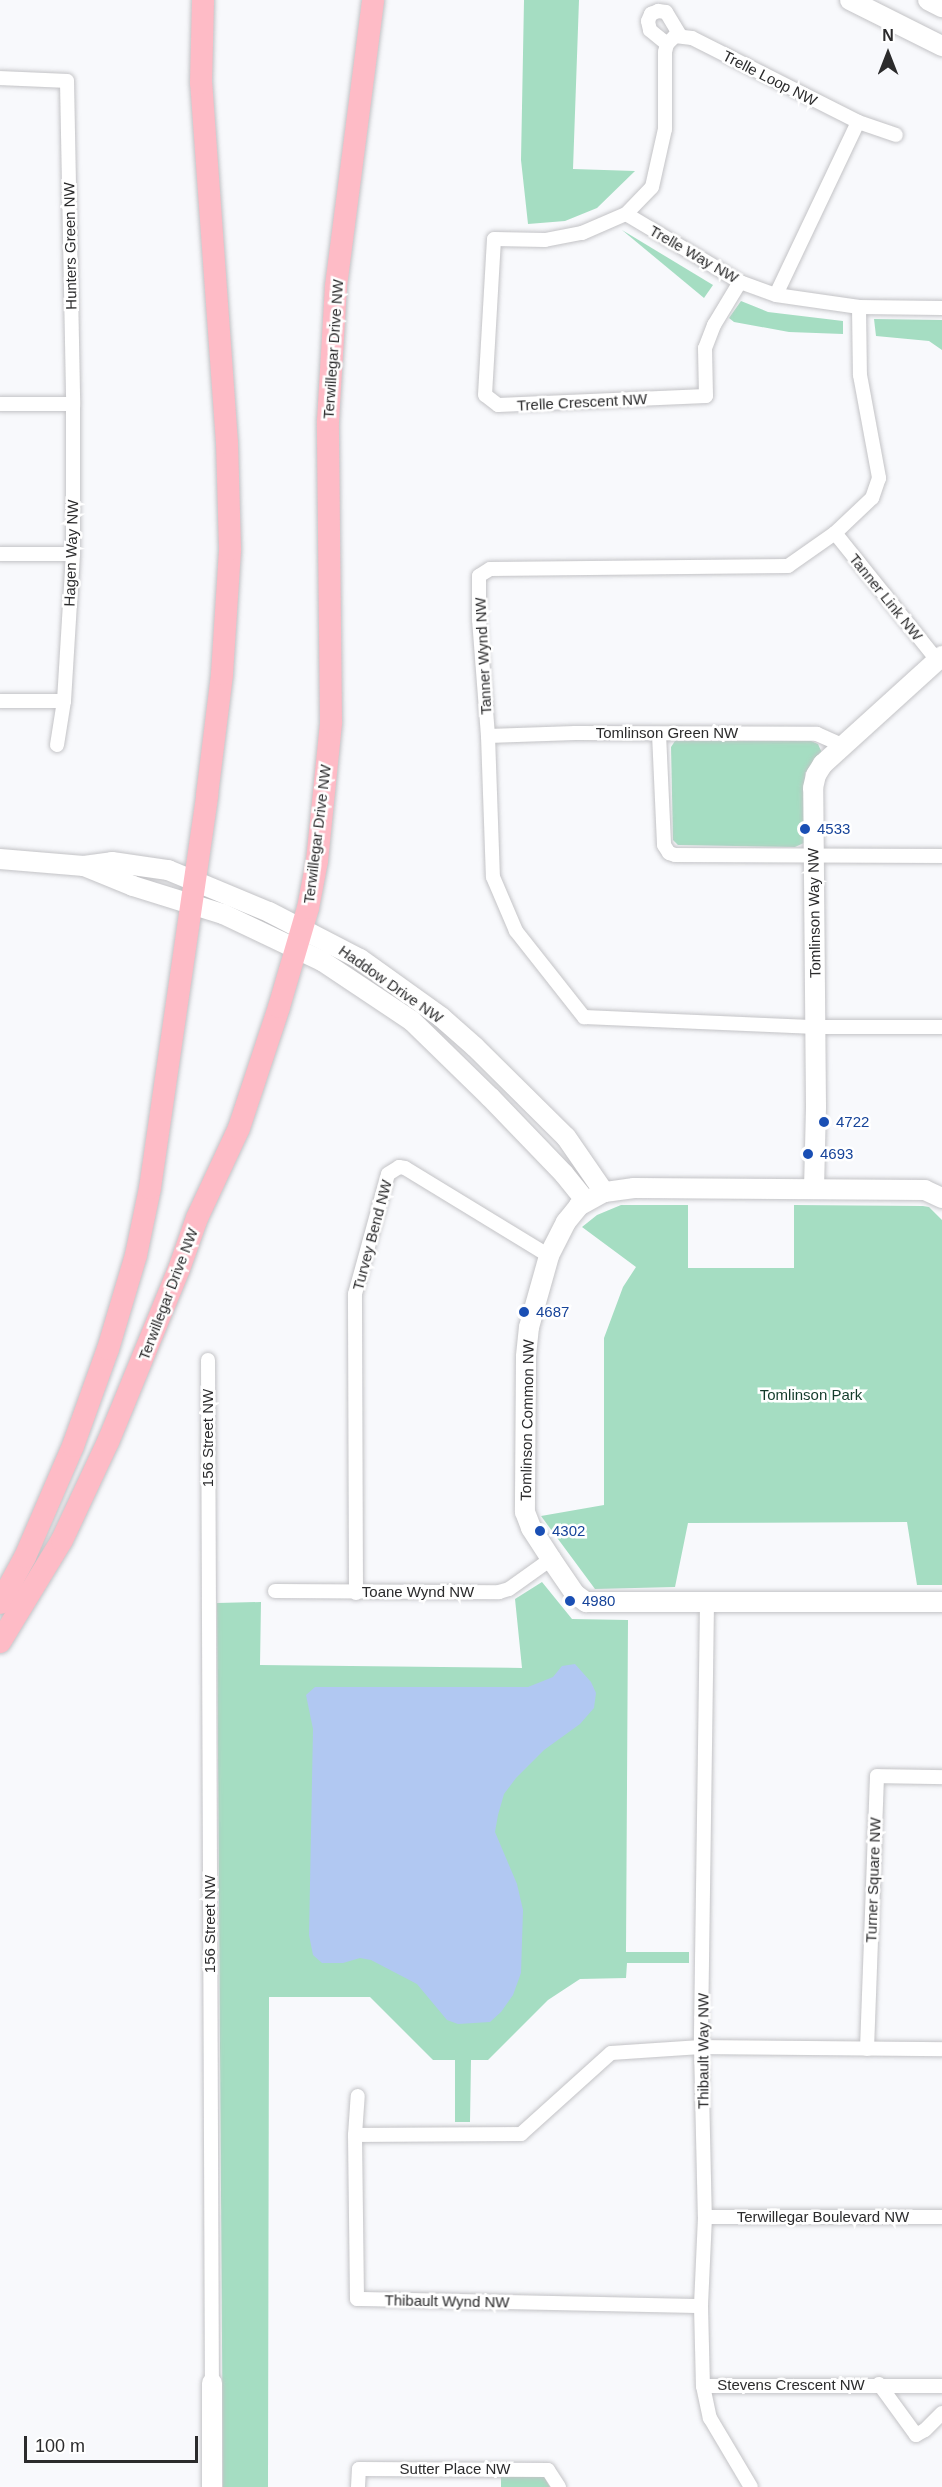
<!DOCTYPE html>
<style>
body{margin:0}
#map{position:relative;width:942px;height:2487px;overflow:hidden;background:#f8f9fc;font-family:Arial,sans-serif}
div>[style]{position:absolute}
.green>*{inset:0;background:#a5ddc2}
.water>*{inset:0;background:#b1c8f2}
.roads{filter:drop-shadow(0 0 2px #c3c3c6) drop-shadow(0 0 2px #c3c3c6)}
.street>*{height:14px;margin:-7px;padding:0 7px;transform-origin:7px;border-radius:7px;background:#fff}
.secondary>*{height:20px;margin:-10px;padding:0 10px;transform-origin:10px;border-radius:10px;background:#fff}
.primary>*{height:22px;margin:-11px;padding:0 11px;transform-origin:11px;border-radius:11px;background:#febbc6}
.dots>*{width:16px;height:16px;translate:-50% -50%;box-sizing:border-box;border:3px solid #fff;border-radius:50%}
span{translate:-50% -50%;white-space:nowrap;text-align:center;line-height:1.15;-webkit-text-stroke:5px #fff;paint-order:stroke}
.street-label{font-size:15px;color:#2b2b2c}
.transit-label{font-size:15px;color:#164399}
.left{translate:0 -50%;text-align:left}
.park-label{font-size:15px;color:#133b2b}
.north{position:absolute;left:858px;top:24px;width:60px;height:60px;-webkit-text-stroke:4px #fff;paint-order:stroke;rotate:0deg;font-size:16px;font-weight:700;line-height:24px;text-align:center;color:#2b2b2c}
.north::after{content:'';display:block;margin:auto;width:21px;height:27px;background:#2b2b2c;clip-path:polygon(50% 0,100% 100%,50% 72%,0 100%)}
.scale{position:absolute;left:24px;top:2436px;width:174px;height:27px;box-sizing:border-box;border:3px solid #2b2b2c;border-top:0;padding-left:8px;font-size:18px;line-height:21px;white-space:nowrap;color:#2b2b2c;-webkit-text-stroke:4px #fff;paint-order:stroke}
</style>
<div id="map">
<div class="green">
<i style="clip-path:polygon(524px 0,579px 0,573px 169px,635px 171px,597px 208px,565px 221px,528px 224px,521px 160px)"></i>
<i style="clip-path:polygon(622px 230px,713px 285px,704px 298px)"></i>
<i style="clip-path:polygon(741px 301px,768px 312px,843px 321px,843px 334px,789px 332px,734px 322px,729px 318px)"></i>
<i style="clip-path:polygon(874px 319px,942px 320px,942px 350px,929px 341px,876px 336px)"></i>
<i style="clip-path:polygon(675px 741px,811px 741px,818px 744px,822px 753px,805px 773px,804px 843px,795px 847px,678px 845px,673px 840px,671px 747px)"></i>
<i style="clip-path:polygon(621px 1205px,688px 1205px,688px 1268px,794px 1268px,794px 1205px,923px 1206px,929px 1207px,942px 1220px,942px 1585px,917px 1585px,907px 1522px,688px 1523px,675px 1587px,595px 1589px,541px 1516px,604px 1505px,604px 1338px,623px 1287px,636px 1267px,582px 1227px,597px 1215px)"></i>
<i style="clip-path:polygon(542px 1582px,572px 1619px,628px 1620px,626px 1952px,689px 1952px,689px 1963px,627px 1963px,626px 1978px,580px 1979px,548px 2000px,488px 2060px,471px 2060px,470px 2122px,455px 2122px,455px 2060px,433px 2060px,370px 1997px,269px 1997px,268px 2487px,223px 2487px,217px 1603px,261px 1602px,260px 1665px,522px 1668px,515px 1599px)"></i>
<i style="clip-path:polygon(501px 2475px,543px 2475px,550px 2487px,501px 2487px)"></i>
</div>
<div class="water">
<i style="clip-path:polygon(575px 1664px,591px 1682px,596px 1693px,594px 1708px,580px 1724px,544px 1750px,516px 1778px,504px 1794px,498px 1815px,495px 1832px,517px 1884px,523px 1910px,521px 1973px,513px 1995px,501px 2012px,490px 2022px,458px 2024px,447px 2020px,417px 1984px,371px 1960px,360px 1958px,343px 1963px,322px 1963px,313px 1955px,309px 1935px,313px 1729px,306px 1695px,315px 1687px,528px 1687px,553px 1677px,562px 1666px)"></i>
</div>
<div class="roads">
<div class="street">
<i style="left:667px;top:44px;width:22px;rotate:-141deg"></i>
<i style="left:650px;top:30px;width:9px;rotate:-103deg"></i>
<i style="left:648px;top:21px;width:8px;rotate:-67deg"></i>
<i style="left:651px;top:14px;width:8px;rotate:-23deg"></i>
<i style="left:658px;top:11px;width:8px;rotate:7deg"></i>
<i style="left:666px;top:12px;width:27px;rotate:59deg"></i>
<i style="left:0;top:78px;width:67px;rotate:2.6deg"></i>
<i style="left:67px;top:81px;width:323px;rotate:88.9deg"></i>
<i style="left:73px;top:404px;width:73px;rotate:180deg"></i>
<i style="left:858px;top:122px;width:40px;rotate:18.9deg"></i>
<i style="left:626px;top:214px;width:133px;rotate:30.8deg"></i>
<i style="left:740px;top:282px;width:38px;rotate:20deg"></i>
<i style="left:776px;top:295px;width:84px;rotate:8.2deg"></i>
<i style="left:859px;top:307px;width:83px;rotate:0.7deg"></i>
<i style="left:740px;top:282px;width:50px;rotate:121.2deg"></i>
<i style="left:714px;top:325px;width:25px;rotate:111deg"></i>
<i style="left:705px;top:348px;width:48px;rotate:88.8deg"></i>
<i style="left:706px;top:396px;width:208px;rotate:177.5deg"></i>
<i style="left:498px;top:405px;width:16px;rotate:-142deg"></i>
<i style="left:485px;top:395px;width:156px;rotate:-86.7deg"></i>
<i style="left:494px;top:239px;width:51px;rotate:1.1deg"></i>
<i style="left:545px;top:240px;width:38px;rotate:-11deg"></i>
<i style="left:582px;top:233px;width:48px;rotate:-23.4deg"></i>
<i style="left:626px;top:214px;width:37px;rotate:-46deg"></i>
<i style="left:652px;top:187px;width:59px;rotate:-77.4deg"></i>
<i style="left:665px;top:129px;width:77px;rotate:-90deg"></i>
<i style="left:665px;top:52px;width:8px;rotate:-76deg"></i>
<i style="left:667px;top:44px;width:11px;rotate:-45deg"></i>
<i style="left:675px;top:36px;width:17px;rotate:7deg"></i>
<i style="left:692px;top:38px;width:186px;rotate:26.8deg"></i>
<i style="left:858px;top:122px;width:191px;rotate:115.4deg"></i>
<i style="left:859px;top:307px;width:68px;rotate:89.2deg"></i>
<i style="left:860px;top:375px;width:105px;rotate:79.5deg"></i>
<i style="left:879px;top:478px;width:21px;rotate:109deg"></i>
<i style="left:872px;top:498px;width:51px;rotate:136.6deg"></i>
<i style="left:835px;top:533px;width:57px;rotate:144.9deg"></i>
<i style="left:788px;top:566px;width:298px;rotate:179.4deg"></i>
<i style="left:490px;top:569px;width:13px;rotate:148deg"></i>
<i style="left:479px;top:576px;width:43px;rotate:90deg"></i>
<i style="left:479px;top:619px;width:117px;rotate:85.6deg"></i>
<i style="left:488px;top:736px;width:141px;rotate:88deg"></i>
<i style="left:493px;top:877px;width:59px;rotate:66.9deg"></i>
<i style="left:516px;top:931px;width:110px;rotate:51.7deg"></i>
<i style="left:584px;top:1017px;width:232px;rotate:2.5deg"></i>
<i style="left:816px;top:1027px;width:126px"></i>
<i style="left:835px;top:533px;width:163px;rotate:51.2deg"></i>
<i style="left:0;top:554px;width:73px"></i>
<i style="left:0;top:701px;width:64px"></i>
<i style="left:64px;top:701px;width:147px;rotate:-86.5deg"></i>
<i style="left:73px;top:554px;width:150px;rotate:-90deg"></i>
<i style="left:659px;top:734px;width:111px;rotate:87.4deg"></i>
<i style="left:664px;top:845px;width:9px;rotate:58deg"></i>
<i style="left:669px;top:853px;width:6px;rotate:18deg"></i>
<i style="left:675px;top:855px;width:267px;rotate:0.2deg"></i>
<i style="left:488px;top:736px;width:87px;rotate:-2deg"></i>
<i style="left:575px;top:733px;width:242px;rotate:0.2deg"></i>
<i style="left:817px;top:734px;width:30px;rotate:24deg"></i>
<i style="left:57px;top:745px;width:45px;rotate:-81deg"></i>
<i style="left:208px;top:1360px;width:1023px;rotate:89.78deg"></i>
<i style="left:275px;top:1591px;width:224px;rotate:0.3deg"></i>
<i style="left:499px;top:1592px;width:10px;rotate:-17deg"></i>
<i style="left:509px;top:1589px;width:52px;rotate:-35.5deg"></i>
<i style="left:356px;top:1593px;width:299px;rotate:-90.2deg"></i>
<i style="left:355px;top:1294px;width:124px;rotate:-74.6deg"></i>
<i style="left:388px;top:1174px;width:13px;rotate:-32deg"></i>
<i style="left:399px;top:1167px;width:6px;rotate:9deg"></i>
<i style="left:405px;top:1168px;width:169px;rotate:31.4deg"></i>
<i style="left:707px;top:1603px;width:444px;rotate:90.8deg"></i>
<i style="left:701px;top:2047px;width:170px;rotate:88.7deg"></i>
<i style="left:705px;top:2217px;width:89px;rotate:92.6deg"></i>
<i style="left:701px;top:2306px;width:80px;rotate:88.6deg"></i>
<i style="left:703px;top:2386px;width:33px;rotate:78deg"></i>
<i style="left:710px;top:2418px;width:80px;rotate:59.3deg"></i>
<i style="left:867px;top:2049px;width:273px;rotate:-87.9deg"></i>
<i style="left:877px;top:1776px;width:65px;rotate:0.9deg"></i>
<i style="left:355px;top:2135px;width:39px;rotate:-86deg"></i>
<i style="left:705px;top:2217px;width:237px"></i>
<i style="left:701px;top:2306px;width:344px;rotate:-178.8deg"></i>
<i style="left:357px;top:2299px;width:164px;rotate:-90.7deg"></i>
<i style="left:355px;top:2135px;width:166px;rotate:-0.3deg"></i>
<i style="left:521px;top:2134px;width:121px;rotate:-42deg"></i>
<i style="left:611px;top:2053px;width:90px;rotate:-3.8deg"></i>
<i style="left:701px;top:2047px;width:241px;rotate:0.5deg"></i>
<i style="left:879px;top:2384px;width:63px;rotate:54deg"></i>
<i style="left:916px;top:2435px;width:10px;rotate:-29deg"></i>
<i style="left:925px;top:2430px;width:24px;rotate:-45deg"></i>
<i style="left:703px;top:2386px;width:239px"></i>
<i style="left:358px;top:2487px;width:18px;rotate:-87deg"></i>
<i style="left:359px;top:2469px;width:189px;rotate:0.3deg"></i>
<i style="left:548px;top:2470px;width:20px;rotate:57deg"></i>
</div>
<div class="secondary">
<i style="left:850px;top:0;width:103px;rotate:26.6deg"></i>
<i style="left:928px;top:0;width:16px;rotate:27deg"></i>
<i style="left:0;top:859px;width:84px;rotate:4.8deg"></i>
<i style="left:84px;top:866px;width:53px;rotate:22.2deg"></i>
<i style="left:133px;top:886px;width:94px;rotate:17.3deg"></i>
<i style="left:223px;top:914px;width:110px;rotate:25.4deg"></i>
<i style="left:322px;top:961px;width:108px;rotate:33.7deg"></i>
<i style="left:412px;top:1021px;width:109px;rotate:44.3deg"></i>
<i style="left:490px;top:1097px;width:107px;rotate:46.1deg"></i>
<i style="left:564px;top:1174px;width:35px;rotate:51deg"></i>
<i style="left:84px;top:866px;width:28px;rotate:-8deg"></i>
<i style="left:112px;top:862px;width:57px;rotate:8.1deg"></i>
<i style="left:168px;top:870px;width:109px;rotate:22.6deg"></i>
<i style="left:269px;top:912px;width:102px;rotate:27.3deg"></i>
<i style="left:360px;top:959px;width:100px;rotate:35.6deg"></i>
<i style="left:441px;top:1017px;width:45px;rotate:41.4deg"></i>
<i style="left:475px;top:1047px;width:128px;rotate:44.7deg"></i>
<i style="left:566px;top:1137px;width:67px;rotate:55.4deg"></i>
<i style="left:814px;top:1189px;width:83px;rotate:-88.6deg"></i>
<i style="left:816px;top:1106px;width:318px;rotate:-90.5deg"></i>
<i style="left:813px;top:788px;width:13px;rotate:-77deg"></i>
<i style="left:816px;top:775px;width:13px;rotate:-58deg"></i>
<i style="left:823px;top:764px;width:161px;rotate:-42.2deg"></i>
<i style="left:942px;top:1198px;width:19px;rotate:-155deg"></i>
<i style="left:925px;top:1190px;width:291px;rotate:-179.6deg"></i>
<i style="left:634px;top:1188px;width:30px;rotate:172deg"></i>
<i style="left:604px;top:1192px;width:29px;rotate:151deg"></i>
<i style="left:579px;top:1206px;width:21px;rotate:129deg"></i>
<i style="left:566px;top:1222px;width:38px;rotate:117deg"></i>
<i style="left:549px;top:1256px;width:74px;rotate:105.7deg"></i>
<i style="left:529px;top:1327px;width:30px;rotate:96deg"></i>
<i style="left:526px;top:1357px;width:155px;rotate:90.4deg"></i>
<i style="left:525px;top:1512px;width:17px;rotate:69deg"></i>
<i style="left:531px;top:1528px;width:37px;rotate:57deg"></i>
<i style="left:551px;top:1559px;width:42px;rotate:55.6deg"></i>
<i style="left:575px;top:1594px;width:14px;rotate:36deg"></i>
<i style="left:586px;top:1602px;width:356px"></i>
<i style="left:212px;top:2383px;width:104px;rotate:90deg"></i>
</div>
<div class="primary">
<i style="left:0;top:1603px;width:52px;rotate:-61.5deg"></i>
<i style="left:25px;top:1557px;width:121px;rotate:-66.6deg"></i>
<i style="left:73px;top:1446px;width:103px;rotate:-70.2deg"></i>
<i style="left:108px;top:1349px;width:98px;rotate:-73.4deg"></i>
<i style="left:136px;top:1255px;width:68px;rotate:-78.2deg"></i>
<i style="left:150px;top:1188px;width:397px;rotate:-81.7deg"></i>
<i style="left:207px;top:795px;width:122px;rotate:-82.9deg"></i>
<i style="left:222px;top:674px;width:125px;rotate:-86.3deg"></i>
<i style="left:230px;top:549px;width:106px;rotate:-91.6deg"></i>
<i style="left:227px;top:443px;width:361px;rotate:-94.1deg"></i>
<i style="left:201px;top:83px;width:83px;rotate:-88.6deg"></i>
<i style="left:0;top:1642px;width:119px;rotate:-58.7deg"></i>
<i style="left:62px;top:1540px;width:108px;rotate:-64.9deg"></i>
<i style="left:108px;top:1442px;width:187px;rotate:-67.7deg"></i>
<i style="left:179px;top:1269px;width:54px;rotate:-70.6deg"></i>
<i style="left:197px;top:1218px;width:99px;rotate:-65deg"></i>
<i style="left:239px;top:1128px;width:127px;rotate:-71.7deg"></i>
<i style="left:279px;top:1007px;width:103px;rotate:-73.7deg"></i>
<i style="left:308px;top:908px;width:48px;rotate:-79.2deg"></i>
<i style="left:317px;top:861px;width:140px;rotate:-84.2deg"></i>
<i style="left:331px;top:722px;width:301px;rotate:-90.6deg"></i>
<i style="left:328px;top:421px;width:135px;rotate:-86.6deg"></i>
<i style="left:336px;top:286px;width:288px;rotate:-82.6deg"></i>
</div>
</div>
<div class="dots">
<i style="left:805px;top:829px;background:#1a4fb4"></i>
<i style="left:824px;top:1122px;background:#1a4fb4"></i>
<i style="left:808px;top:1154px;background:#1a4fb4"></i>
<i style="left:524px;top:1312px;background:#1a4fb4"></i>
<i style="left:540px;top:1531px;background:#1a4fb4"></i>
<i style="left:570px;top:1601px;background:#1a4fb4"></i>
</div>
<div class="street-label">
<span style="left:770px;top:78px;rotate:27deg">Trelle Loop NW</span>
<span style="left:70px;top:246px;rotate:-91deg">Hunters Green NW</span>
<span style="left:694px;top:254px;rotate:30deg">Trelle Way NW</span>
<span style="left:333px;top:349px;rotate:-86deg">Terwillegar Drive NW</span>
<span style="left:582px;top:402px;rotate:-3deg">Trelle Crescent NW</span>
<span style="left:71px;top:553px;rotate:-88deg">Hagen Way NW</span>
<span style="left:886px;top:597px;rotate:51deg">Tanner Link NW</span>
<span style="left:483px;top:656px;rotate:-93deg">Tanner Wynd NW</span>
<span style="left:667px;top:733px">Tomlinson Green NW</span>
<span style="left:317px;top:834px;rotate:-83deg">Terwillegar Drive NW</span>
<span style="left:814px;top:913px;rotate:-91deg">Tomlinson Way NW</span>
<span style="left:391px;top:984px;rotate:35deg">Haddow Drive NW</span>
<span style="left:372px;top:1235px;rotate:-75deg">Turvey Bend NW</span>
<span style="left:168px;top:1294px;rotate:-69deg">Terwillegar Drive NW</span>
<span style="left:527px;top:1420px;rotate:-89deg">Tomlinson Common NW</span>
<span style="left:208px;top:1438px;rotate:-90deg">156 Street NW</span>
<span style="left:418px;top:1592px">Toane Wynd NW</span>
<span style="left:873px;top:1880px;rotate:-88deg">Turner Square NW</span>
<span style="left:210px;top:1924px;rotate:-90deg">156 Street NW</span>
<span style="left:703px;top:2051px;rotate:-90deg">Thibault Way NW</span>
<span style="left:823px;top:2217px">Terwillegar Boulevard NW</span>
<span style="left:447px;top:2301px;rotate:1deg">Thibault Wynd NW</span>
<span style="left:791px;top:2385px">Stevens Crescent NW</span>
<span style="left:455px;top:2469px">Sutter Place NW</span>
</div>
<div class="transit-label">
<span class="left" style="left:817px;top:829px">4533</span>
<span class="left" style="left:836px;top:1122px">4722</span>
<span class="left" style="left:820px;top:1154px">4693</span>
<span class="left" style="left:536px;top:1312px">4687</span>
<span class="left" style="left:552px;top:1531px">4302</span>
<span class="left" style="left:582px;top:1601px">4980</span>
</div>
<div class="park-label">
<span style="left:811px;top:1395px">Tomlinson Park</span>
</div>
<div class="north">N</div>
<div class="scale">100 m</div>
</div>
